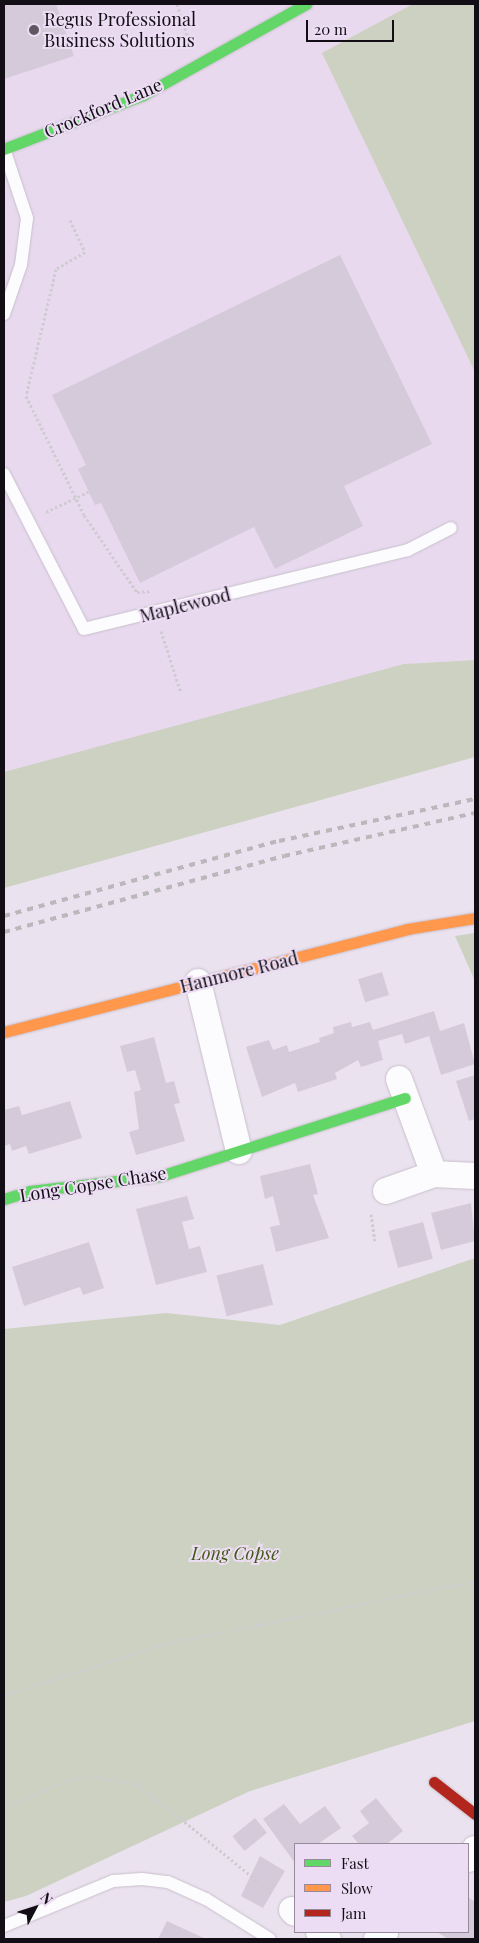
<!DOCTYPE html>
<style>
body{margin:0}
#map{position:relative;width:479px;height:1943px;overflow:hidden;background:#ebe2ef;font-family:"Playfair Display",serif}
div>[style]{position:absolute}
.built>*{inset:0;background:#e8d9ef}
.green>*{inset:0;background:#ccd1c1}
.building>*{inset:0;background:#d5cada;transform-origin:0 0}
.path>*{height:3px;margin-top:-1.5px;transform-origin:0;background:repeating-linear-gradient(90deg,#ceccd0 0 2.5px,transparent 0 5px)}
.roads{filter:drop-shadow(0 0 1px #c7c0ca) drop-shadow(0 0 1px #c7c0ca)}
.lane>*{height:12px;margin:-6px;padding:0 6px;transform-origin:6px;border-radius:6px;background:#fcfbfd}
.street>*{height:26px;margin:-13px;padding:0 13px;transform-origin:13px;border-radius:13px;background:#fcfbfd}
.fast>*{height:11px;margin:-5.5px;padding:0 5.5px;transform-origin:5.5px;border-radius:5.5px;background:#63d668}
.slow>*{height:11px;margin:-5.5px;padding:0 5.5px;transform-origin:5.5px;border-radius:5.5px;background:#ff974d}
.jam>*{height:11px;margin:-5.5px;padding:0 5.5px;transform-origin:5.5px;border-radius:5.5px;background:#b3261e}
.rail>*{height:4px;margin-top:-2px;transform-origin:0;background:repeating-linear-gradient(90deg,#bab8bb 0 6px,transparent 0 12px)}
.dots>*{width:14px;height:14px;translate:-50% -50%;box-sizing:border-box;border:2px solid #edddf4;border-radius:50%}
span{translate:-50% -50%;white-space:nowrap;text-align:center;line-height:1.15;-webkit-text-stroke:4px #edddf4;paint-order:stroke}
.poi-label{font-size:18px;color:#130e16}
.left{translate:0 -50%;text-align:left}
.street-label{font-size:18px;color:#130e16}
.park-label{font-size:18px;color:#435814;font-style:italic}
.frame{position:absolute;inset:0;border:5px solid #130e16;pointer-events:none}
.legend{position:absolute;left:294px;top:1843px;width:175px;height:90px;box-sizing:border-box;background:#edddf4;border:1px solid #968a9b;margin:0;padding:6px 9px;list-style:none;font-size:15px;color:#130e16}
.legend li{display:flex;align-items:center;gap:10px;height:25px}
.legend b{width:25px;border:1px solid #968a9b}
.north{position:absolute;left:10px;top:1883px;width:50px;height:50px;-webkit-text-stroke:4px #edddf4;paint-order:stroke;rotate:50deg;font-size:14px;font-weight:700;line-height:20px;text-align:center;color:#130e16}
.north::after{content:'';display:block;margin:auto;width:18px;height:22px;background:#130e16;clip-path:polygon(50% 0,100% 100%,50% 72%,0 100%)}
.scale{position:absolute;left:306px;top:20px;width:88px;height:22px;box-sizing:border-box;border:2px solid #130e16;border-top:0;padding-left:6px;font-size:15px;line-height:18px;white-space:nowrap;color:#130e16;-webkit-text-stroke:4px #edddf4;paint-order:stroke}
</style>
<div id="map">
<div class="built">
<i style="clip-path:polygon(4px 4px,475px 4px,475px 660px,414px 663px,4px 773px)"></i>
</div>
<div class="green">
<i style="clip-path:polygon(413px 4px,475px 4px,475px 372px,322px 53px)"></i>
<i style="clip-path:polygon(475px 660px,475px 757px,4px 888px,4px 772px,404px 664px)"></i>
<i style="clip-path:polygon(475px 933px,475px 981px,455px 936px)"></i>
<i style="clip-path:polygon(475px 1258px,475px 1721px,250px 1791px,26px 1896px,4px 1902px,4px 1329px,166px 1313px,280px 1325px)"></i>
</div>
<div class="building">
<i style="clip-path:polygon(4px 4px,56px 4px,74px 56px,4px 79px)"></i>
<i style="clip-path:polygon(340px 255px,432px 444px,344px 486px,363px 526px,275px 569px,254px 527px,140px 583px,101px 503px,95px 505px,78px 469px,86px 465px,52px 395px)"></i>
<i style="left:382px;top:972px;width:24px;height:25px;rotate:73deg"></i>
<i style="clip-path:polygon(434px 1011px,440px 1031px,464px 1023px,475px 1064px,441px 1075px,429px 1036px,405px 1044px,402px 1034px,378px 1041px,383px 1060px,361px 1067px,358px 1060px,335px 1073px,337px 1079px,298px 1092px,295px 1083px,262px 1097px,246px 1047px,269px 1040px,273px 1050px,287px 1045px,289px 1052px,320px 1042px,319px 1038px,334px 1033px,333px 1027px,351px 1022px,352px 1027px,370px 1022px,373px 1030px)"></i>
<i style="clip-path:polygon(154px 1037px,166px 1083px,174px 1081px,180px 1103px,174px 1104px,185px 1141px,136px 1155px,129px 1132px,139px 1129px,134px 1092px,141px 1090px,135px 1070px,127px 1072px,120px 1046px)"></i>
<i style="clip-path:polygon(475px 1075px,475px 1119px,469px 1121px,456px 1081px)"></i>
<i style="clip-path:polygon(70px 1101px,82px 1138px,29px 1154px,26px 1146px,12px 1151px,10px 1144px,4px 1146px,4px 1110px,19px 1106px,22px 1115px)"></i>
<i style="clip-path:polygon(310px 1164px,318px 1194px,313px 1195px,329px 1238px,276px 1252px,270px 1227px,280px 1225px,273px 1196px,265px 1199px,260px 1176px)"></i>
<i style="clip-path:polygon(187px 1196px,194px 1219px,182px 1222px,189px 1249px,200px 1246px,207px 1272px,156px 1285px,136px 1209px)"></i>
<i style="clip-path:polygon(471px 1203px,475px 1241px,441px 1250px,431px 1213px)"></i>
<i style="left:423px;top:1222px;width:38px;height:36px;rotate:75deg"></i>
<i style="clip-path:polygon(89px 1242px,104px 1288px,83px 1295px,80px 1287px,24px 1306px,12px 1267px)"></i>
<i style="left:263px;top:1264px;width:42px;height:48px;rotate:76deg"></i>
<i style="clip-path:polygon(376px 1798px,403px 1831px,387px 1844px,359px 1844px,352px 1836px,369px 1823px,360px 1811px)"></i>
<i style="clip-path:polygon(284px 1804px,300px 1824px,325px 1806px,341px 1828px,318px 1844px,295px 1844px,295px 1863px,263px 1819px)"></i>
<i style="left:255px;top:1818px;width:19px;height:29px;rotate:51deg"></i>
<i style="clip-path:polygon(260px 1856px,285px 1871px,263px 1908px,241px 1896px)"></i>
<i style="clip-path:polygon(468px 1897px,475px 1902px,475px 1939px,448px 1939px,437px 1932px,468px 1932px)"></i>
<i style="clip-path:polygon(167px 1921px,206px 1939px,158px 1939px)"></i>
</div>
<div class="path">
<i style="left:177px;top:4px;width:36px;rotate:72deg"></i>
<i style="left:70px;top:220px;width:35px;rotate:65deg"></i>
<i style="left:85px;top:252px;width:34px;rotate:150deg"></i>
<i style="left:56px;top:269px;width:130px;rotate:103.3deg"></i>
<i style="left:26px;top:396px;width:132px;rotate:64deg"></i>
<i style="left:84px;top:515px;width:93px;rotate:55.5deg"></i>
<i style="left:137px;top:592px;width:15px;rotate:-4deg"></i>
<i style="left:46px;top:512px;width:47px;rotate:-25.5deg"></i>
<i style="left:161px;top:631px;width:65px;rotate:72.1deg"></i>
<i style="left:371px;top:1214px;width:27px;rotate:82deg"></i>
<i style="left:4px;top:1695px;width:172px;rotate:-17.6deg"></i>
<i style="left:168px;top:1643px;width:313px;rotate:-11.4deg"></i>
<i style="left:4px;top:1808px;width:69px;rotate:-24deg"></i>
<i style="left:67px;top:1780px;width:28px;rotate:-6deg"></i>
<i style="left:95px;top:1777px;width:44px;rotate:9.2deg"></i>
<i style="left:138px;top:1784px;width:171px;rotate:39.1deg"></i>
</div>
<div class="roads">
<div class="lane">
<i style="left:4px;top:314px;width:52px;rotate:-70.9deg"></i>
<i style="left:21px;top:265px;width:47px;rotate:-82.7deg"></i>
<i style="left:27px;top:218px;width:73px;rotate:-108.4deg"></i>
<i style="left:4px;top:474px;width:174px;rotate:62.7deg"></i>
<i style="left:84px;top:629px;width:333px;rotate:-13.7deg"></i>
<i style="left:408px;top:550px;width:48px;rotate:-27.1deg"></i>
<i style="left:4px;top:1926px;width:118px;rotate:-22.4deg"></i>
<i style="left:113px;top:1881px;width:29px;rotate:-4deg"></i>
<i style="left:142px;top:1879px;width:26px;rotate:7deg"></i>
<i style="left:168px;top:1882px;width:42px;rotate:24.1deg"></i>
<i style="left:206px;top:1899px;width:75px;rotate:32deg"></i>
</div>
<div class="street">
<i style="left:198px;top:982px;width:174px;rotate:76.4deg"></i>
<i style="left:399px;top:1079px;width:101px;rotate:69.8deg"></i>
<i style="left:386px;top:1191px;width:51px;rotate:-19.5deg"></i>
<i style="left:434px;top:1174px;width:41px;rotate:2.8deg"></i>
<i style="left:468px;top:1859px;width:12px;rotate:-55deg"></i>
<i style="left:292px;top:1910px;width:4px;rotate:45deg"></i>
<i style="left:319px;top:1932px;width:11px;rotate:38deg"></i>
<i style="left:377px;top:1939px;width:11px;rotate:-41deg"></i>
</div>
<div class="fast">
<i style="left:4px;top:149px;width:149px;rotate:-21.2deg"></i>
<i style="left:143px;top:95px;width:187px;rotate:-29.2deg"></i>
<i style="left:4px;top:1199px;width:27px;rotate:-17deg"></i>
<i style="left:30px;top:1191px;width:131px;rotate:-6.6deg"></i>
<i style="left:160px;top:1176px;width:257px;rotate:-17.7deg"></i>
</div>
<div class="slow">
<i style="left:4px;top:1032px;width:416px;rotate:-14.3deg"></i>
<i style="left:407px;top:929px;width:69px;rotate:-9.2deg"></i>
</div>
<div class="jam">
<i style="left:434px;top:1782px;width:52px;rotate:38deg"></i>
</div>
</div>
<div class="rail">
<i style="left:4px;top:916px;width:285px;rotate:-15.3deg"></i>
<i style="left:279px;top:841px;width:200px;rotate:-12.1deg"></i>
<i style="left:4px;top:932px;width:290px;rotate:-15.2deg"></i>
<i style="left:284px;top:856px;width:196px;rotate:-12.7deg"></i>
</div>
<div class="dots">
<i style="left:34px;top:30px;background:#5f5862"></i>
</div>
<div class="poi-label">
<span class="left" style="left:44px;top:30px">Regus Professional<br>Business Solutions</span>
</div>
<div class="street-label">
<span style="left:103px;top:108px;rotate:-23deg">Crockford Lane</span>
<span style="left:185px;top:605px;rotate:-14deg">Maplewood</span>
<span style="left:239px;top:972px;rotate:-14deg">Hanmore Road</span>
<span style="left:93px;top:1184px;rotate:-9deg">Long Copse Chase</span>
</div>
<div class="park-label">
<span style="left:235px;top:1553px">Long Copse</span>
</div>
<div class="frame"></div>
<ul class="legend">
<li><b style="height:6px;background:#63d668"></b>Fast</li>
<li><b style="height:6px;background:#ff974d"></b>Slow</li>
<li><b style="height:6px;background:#b3261e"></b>Jam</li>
</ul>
<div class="north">N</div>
<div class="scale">20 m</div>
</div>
